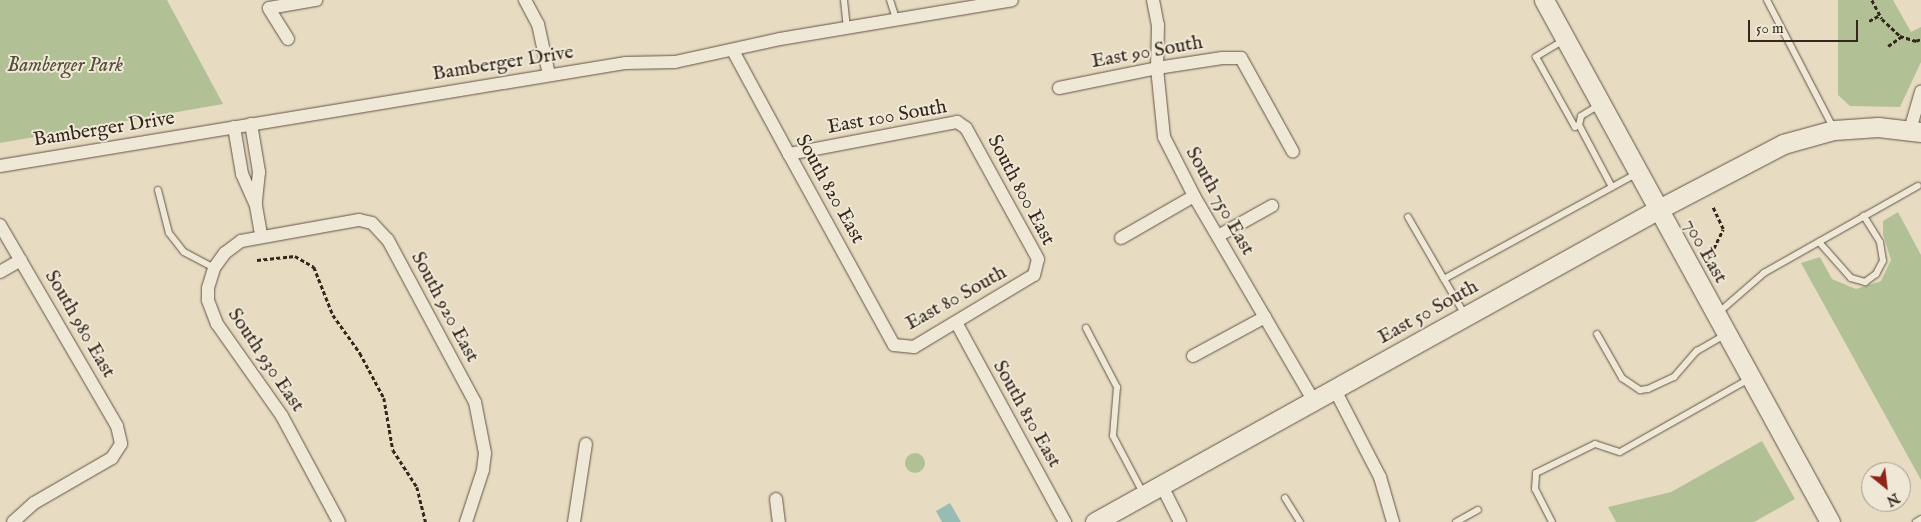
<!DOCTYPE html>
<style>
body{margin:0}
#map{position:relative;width:1921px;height:522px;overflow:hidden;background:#e7dcc2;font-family:"IM FELL English",serif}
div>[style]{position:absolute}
.green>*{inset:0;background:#b2c195}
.round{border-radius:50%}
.water>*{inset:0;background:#97bcb3}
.path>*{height:2.5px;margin-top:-1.25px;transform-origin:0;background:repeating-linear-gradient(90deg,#36271c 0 4px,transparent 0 6.5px)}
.roads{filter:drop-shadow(0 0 1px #625446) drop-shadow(0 0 1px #625446)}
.lane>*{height:6px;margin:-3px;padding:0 3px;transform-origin:3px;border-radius:3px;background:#efe8d7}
.street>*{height:12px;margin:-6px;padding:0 6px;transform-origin:6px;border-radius:6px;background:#efe8d7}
.secondary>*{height:19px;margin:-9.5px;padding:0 9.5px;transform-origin:9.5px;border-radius:9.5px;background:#efe8d7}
span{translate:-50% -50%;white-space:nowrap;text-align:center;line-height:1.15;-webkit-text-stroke:4px #efe8d7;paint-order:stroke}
.street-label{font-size:20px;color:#36271c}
.park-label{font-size:20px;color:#554e3a;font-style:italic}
.north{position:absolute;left:1861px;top:462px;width:50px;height:50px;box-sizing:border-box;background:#efe8d7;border:1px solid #a59b8c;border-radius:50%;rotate:151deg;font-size:14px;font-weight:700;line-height:20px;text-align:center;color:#36271c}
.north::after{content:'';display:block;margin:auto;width:18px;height:22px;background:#8f2418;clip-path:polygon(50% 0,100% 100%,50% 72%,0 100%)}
.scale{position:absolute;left:1748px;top:20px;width:110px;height:22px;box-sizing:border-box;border:2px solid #36271c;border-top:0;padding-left:6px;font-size:15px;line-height:18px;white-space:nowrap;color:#36271c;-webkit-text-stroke:4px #efe8d7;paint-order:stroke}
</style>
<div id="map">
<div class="green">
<i style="clip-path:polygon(0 0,167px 0,223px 104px,0 143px)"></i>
<i style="clip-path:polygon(1838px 0,1893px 0,1911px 32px,1921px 27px,1921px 62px,1900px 107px,1850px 106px,1838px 95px)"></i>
<i style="clip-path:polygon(1898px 212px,1921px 255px,1921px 480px,1801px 263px,1820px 257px,1832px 279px,1856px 289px,1881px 281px,1891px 260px,1883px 234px,1883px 221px)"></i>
<i style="clip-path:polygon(1762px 441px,1795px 499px,1754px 522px,1616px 522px,1608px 507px,1671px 492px)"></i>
<i class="round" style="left:905px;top:453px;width:20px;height:20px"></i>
</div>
<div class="water">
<i style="clip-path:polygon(950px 503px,961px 522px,942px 522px,936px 511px)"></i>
</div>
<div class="path">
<i style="left:1872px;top:0;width:21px;rotate:62deg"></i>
<i style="left:1882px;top:19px;width:25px;rotate:43deg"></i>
<i style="left:1900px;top:36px;width:17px;rotate:17deg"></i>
<i style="left:1916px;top:41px;width:5px;rotate:-22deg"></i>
<i style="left:1869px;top:21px;width:13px;rotate:-29deg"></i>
<i style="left:1888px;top:46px;width:16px;rotate:-35deg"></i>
<i style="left:257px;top:260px;width:38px;rotate:-6deg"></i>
<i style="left:295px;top:256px;width:22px;rotate:30deg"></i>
<i style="left:314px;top:267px;width:52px;rotate:68.4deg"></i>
<i style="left:333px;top:315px;width:47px;rotate:54.6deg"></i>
<i style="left:360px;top:353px;width:51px;rotate:61.9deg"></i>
<i style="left:384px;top:398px;width:53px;rotate:80.2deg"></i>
<i style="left:393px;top:450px;width:44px;rotate:57deg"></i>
<i style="left:417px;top:487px;width:36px;rotate:76deg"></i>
<i style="left:1708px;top:260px;width:34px;rotate:-64deg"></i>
<i style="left:1723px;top:229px;width:26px;rotate:-115deg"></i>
</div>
<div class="roads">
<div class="lane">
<i style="left:844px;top:0;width:28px;rotate:84deg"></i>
<i style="left:890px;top:0;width:20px;rotate:72deg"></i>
<i style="left:1767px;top:0;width:145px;rotate:62.6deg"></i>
<i style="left:1564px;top:40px;width:33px;rotate:149deg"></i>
<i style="left:1536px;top:57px;width:80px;rotate:60.9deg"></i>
<i style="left:1575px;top:127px;width:4px;rotate:-27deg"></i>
<i style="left:1579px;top:125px;width:70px;rotate:62deg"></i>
<i style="left:1579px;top:125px;width:9px;rotate:-77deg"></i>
<i style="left:1581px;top:116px;width:21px;rotate:-31deg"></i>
<i style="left:158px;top:190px;width:44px;rotate:75.7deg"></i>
<i style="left:169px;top:233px;width:24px;rotate:52deg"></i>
<i style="left:184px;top:252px;width:34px;rotate:28deg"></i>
<i style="left:1408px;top:217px;width:72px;rotate:59.9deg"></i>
<i style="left:1819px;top:242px;width:48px;rotate:48.4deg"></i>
<i style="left:1851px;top:278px;width:15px;rotate:16deg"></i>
<i style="left:1865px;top:282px;width:14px;rotate:-36deg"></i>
<i style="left:1876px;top:274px;width:15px;rotate:-62deg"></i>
<i style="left:1883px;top:261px;width:19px;rotate:-99deg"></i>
<i style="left:1880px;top:242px;width:31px;rotate:-122deg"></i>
<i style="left:1718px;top:313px;width:61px;rotate:-41deg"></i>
<i style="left:1764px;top:273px;width:177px;rotate:-29.5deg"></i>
<i style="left:1465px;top:315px;width:42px;rotate:-120.3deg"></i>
<i style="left:1444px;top:279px;width:219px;rotate:-28.7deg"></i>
<i style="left:1086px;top:328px;width:67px;rotate:62.3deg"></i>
<i style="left:1117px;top:387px;width:49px;rotate:94.7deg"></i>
<i style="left:1113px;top:436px;width:64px;rotate:62.2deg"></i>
<i style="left:1597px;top:334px;width:51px;rotate:60.4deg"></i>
<i style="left:1622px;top:378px;width:22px;rotate:34deg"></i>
<i style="left:1640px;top:390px;width:8px;rotate:-7deg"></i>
<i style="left:1648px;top:389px;width:29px;rotate:-25deg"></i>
<i style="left:1674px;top:377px;width:35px;rotate:-49deg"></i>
<i style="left:1697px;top:351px;width:32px;rotate:-30deg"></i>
<i style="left:1285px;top:498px;width:28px;rotate:58deg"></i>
<i style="left:1456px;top:522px;width:25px;rotate:-29deg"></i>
<i style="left:1552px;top:522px;width:37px;rotate:-117deg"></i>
<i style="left:1535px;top:489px;width:16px;rotate:-86deg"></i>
<i style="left:1536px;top:473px;width:66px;rotate:-26.2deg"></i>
<i style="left:1595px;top:444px;width:26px;rotate:18deg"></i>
<i style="left:1620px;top:452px;width:148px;rotate:-29.5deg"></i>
<i style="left:1916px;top:522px;width:6px;rotate:-31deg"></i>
</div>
<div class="street">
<i style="left:525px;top:0;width:27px;rotate:62deg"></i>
<i style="left:538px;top:24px;width:52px;rotate:77.8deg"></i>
<i style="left:1153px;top:0;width:25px;rotate:79deg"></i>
<i style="left:1158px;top:25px;width:43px;rotate:91.3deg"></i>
<i style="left:1157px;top:68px;width:69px;rotate:84.2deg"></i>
<i style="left:1164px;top:137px;width:66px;rotate:63deg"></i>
<i style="left:1194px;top:196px;width:238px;rotate:59.7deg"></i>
<i style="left:288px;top:39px;width:36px;rotate:-122deg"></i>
<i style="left:269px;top:8px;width:48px;rotate:-9.7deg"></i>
<i style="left:733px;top:51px;width:117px;rotate:61.5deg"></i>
<i style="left:789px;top:154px;width:218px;rotate:61.2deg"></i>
<i style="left:894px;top:345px;width:20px;rotate:6deg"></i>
<i style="left:914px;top:347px;width:140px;rotate:-31deg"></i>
<i style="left:1034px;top:275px;width:16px;rotate:-76deg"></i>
<i style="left:1038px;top:259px;width:149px;rotate:-118.8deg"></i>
<i style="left:966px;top:128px;width:11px;rotate:-146deg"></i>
<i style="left:957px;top:122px;width:171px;rotate:169.2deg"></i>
<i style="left:1059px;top:88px;width:100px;rotate:-11.5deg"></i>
<i style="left:1157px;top:68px;width:66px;rotate:-8.7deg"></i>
<i style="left:1222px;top:58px;width:19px"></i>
<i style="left:1241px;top:58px;width:107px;rotate:61deg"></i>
<i style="left:251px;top:124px;width:49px;rotate:80.5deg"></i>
<i style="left:259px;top:172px;width:31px;rotate:96deg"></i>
<i style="left:234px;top:127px;width:48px;rotate:80.3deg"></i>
<i style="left:242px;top:174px;width:35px;rotate:66deg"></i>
<i style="left:256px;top:206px;width:29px;rotate:80deg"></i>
<i style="left:1910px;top:130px;width:40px;rotate:-74deg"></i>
<i style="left:0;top:166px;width:633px;rotate:-9.36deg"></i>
<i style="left:625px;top:63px;width:50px;rotate:-1.1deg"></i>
<i style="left:675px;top:62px;width:107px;rotate:-12.4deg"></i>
<i style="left:780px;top:39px;width:235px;rotate:-9.5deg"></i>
<i style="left:0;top:225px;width:233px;rotate:59.8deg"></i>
<i style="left:117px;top:426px;width:18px;rotate:77deg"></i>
<i style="left:121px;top:444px;width:17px;rotate:123deg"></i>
<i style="left:112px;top:458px;width:90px;rotate:150deg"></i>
<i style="left:34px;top:503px;width:28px;rotate:138deg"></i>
<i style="left:1218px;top:236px;width:62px;rotate:-29.1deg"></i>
<i style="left:1121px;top:238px;width:84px;rotate:-29.9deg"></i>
<i style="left:0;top:272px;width:24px;rotate:-30deg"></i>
<i style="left:957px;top:324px;width:226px;rotate:61.4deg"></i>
<i style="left:1193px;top:356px;width:82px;rotate:-28.4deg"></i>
<i style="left:1335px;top:390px;width:98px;rotate:62.7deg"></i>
<i style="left:1380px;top:477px;width:47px;rotate:73.9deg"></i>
<i style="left:1162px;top:486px;width:40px;rotate:63.4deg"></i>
<i style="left:776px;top:499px;width:23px;rotate:83deg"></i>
<i style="left:339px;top:522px;width:120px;rotate:-118.3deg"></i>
<i style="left:282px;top:416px;width:113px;rotate:-125.2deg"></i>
<i style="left:217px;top:324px;width:26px;rotate:-111deg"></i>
<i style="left:208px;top:300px;width:12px;rotate:-90deg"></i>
<i style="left:208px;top:288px;width:21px;rotate:-73deg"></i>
<i style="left:214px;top:268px;width:19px;rotate:-54deg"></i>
<i style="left:225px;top:253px;width:20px;rotate:-37deg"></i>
<i style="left:241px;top:241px;width:120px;rotate:-10.1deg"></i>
<i style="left:359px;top:220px;width:13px;rotate:13deg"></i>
<i style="left:372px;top:223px;width:23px;rotate:47deg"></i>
<i style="left:388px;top:240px;width:184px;rotate:61.8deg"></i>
<i style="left:475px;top:402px;width:52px;rotate:78.9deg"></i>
<i style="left:485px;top:453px;width:17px;rotate:97deg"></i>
<i style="left:483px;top:470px;width:55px;rotate:108.1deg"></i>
<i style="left:574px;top:522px;width:79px;rotate:-81.3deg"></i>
</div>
<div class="secondary">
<i style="left:1544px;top:0;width:595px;rotate:61.28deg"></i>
<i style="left:1095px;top:522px;width:643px;rotate:-29.04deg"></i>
<i style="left:1657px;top:210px;width:142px;rotate:-27.6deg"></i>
<i style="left:1783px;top:144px;width:53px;rotate:-15.4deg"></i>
<i style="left:1834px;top:130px;width:44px;rotate:-3.9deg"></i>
<i style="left:1878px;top:127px;width:43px;rotate:6.6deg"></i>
</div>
</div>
<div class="street-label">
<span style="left:1147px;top:52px;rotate:-10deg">East 90 South</span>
<span style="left:503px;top:63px;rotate:-9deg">Bamberger Drive</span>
<span style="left:887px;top:117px;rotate:-10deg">East 100 South</span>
<span style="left:104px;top:129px;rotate:-9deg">Bamberger Drive</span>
<span style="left:830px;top:189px;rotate:61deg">South 820 East</span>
<span style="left:1021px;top:190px;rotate:62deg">South 800 East</span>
<span style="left:1220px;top:201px;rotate:61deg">South 750 East</span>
<span style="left:1705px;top:251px;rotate:61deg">700 East</span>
<span style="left:956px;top:298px;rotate:-29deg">East 80 South</span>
<span style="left:445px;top:307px;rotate:62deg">South 920 East</span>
<span style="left:1428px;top:312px;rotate:-29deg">East 50 South</span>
<span style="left:80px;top:324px;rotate:60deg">South 980 East</span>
<span style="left:266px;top:360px;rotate:56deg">South 930 East</span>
<span style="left:1027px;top:414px;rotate:61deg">South 810 East</span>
</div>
<div class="park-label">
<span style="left:65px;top:65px">Bamberger Park</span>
</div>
<div class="north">N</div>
<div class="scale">50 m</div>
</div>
